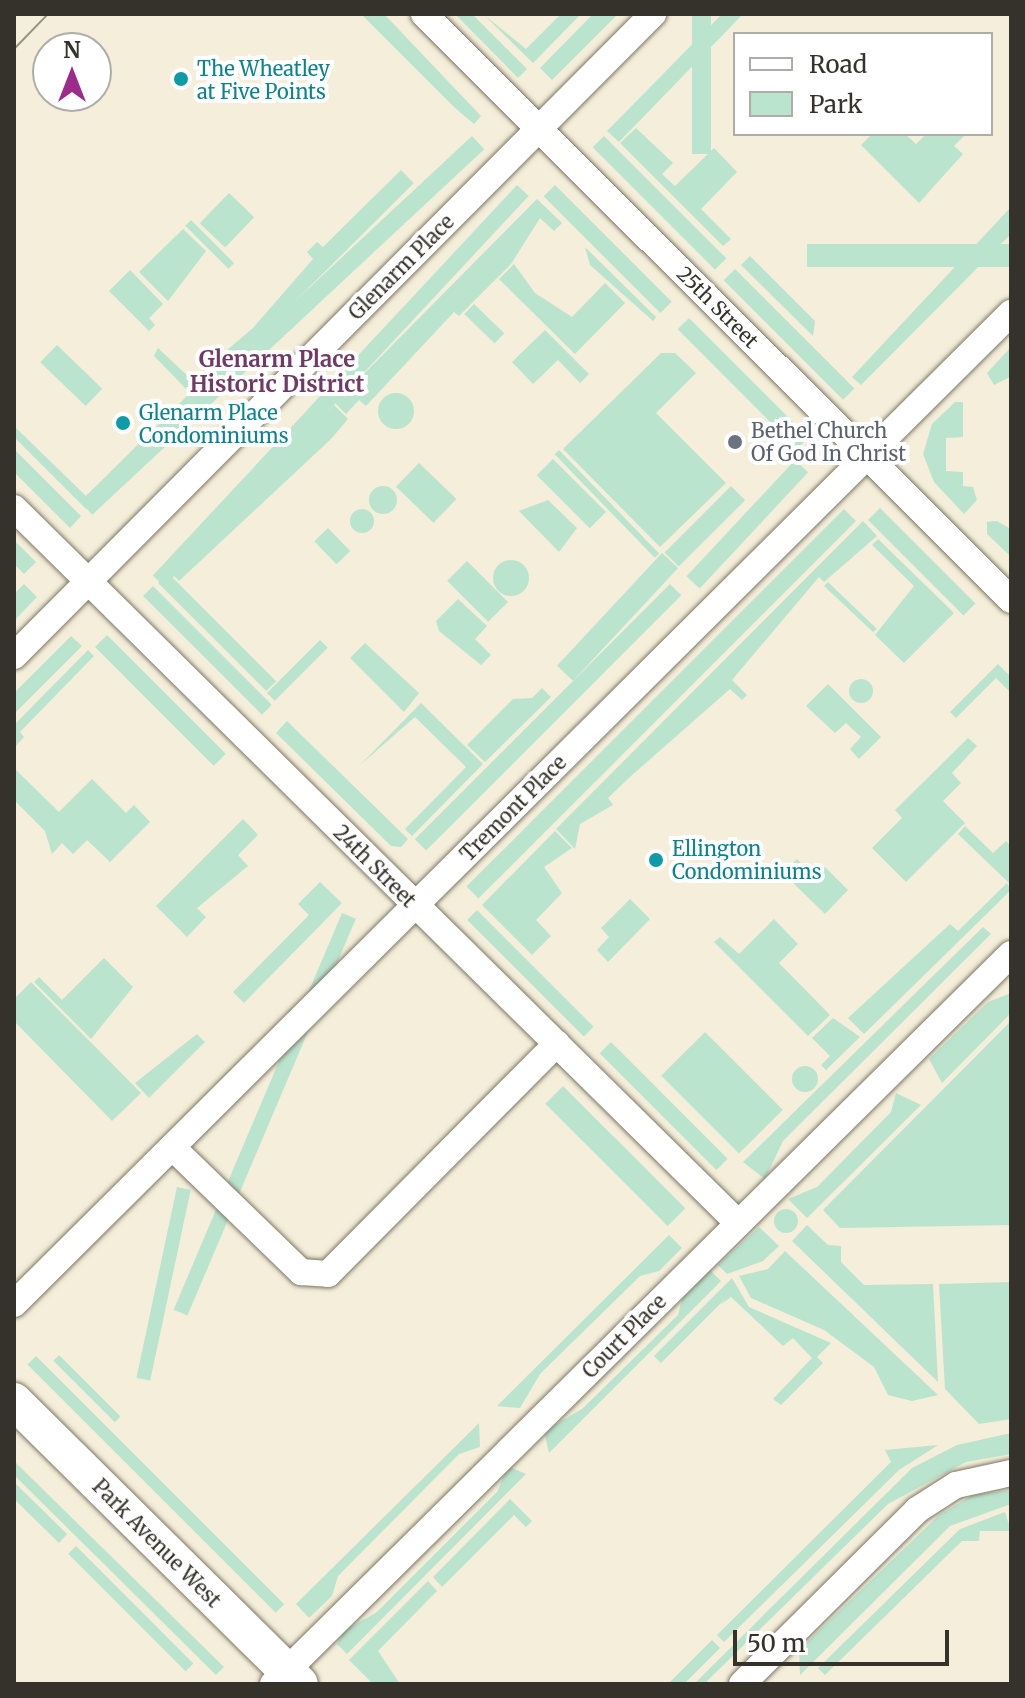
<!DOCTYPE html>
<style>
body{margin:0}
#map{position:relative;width:1025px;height:1698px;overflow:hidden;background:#f4eeda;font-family:Merriweather,serif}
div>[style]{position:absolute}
.green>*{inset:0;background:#bbe4cf;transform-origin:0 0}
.round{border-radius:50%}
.roads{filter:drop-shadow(0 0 2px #7d7765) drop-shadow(0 0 2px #7d7765)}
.minor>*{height:26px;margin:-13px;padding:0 13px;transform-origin:13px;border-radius:13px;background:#fff}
.secondary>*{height:36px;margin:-18px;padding:0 18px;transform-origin:18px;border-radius:18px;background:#fff}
.tram>*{height:2px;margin:-1px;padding:0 1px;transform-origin:1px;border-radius:1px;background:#959183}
.dots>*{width:22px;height:22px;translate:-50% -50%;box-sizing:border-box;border:4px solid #fff;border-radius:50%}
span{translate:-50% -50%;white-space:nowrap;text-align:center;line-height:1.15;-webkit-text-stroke:8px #fff;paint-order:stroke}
.culture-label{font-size:20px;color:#0d838f}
.left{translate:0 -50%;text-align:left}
.street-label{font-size:20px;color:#34322a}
.worship-label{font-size:20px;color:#5b616d}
.neighbourhood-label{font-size:22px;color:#713965;font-weight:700}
.frame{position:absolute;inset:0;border:16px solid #34322a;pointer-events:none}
.legend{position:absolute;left:733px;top:32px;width:260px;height:104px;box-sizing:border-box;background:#fff;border:2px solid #aeadaa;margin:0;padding:10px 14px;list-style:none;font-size:24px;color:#34322a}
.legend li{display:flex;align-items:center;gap:16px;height:40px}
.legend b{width:40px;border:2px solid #aeadaa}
.north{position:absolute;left:32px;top:32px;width:80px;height:80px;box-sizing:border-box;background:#fff;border:2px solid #aeadaa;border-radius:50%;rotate:0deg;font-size:22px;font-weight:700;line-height:32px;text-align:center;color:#34322a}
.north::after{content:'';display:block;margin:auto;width:28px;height:36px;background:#9c2b89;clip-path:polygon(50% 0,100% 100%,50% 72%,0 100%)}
.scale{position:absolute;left:733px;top:1630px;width:216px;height:36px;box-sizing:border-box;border:4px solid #34322a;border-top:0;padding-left:10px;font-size:24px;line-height:28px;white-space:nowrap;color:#34322a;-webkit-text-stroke:6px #fff;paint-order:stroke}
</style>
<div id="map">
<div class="green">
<i style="clip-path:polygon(361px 14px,384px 14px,481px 116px,474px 124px,454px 107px)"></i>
<i style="clip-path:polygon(455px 14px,472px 14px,527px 69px,518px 78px)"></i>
<i style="clip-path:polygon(483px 14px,526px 49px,561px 14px,581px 14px,533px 63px)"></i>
<i style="clip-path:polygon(593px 14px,618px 14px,552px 80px,540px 68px)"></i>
<i style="left:692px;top:14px;width:19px;height:140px"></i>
<i style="clip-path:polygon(722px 14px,743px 14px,619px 142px,607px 131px)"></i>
<i style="clip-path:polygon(636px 128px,673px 163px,662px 174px,675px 186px,714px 148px,737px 172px,701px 209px,731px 239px,723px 246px,620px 143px)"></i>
<i style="clip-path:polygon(872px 134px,905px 134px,916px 144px,926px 134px,966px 134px,954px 146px,963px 154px,919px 203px,861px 145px)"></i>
<i style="left:472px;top:136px;width:18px;height:536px;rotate:47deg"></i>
<i style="left:604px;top:136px;width:173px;height:16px;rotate:45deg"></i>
<i style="clip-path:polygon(401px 170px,414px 183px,86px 509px,14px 437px,14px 426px,86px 496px,190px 393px,154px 356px,158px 348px,192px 380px,253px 328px,313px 259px,307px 252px,317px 242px,323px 247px)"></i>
<i style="left:517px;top:185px;width:16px;height:534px;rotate:43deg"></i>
<i style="left:555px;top:185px;width:165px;height:16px;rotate:45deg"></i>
<i style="left:229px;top:193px;width:35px;height:42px;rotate:44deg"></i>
<i style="clip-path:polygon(537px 199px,562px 223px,554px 231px,540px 218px,511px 264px,459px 316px,454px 312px,366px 406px,359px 400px,346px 414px,335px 403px)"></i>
<i style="clip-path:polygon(1011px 207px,1011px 234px,861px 385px,852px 377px)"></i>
<i style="left:191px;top:220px;width:61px;height:8px;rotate:45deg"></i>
<i style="clip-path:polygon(183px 229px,206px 251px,168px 301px,139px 272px)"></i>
<i style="left:1011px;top:244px;width:23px;height:204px;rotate:90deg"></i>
<i style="clip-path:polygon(585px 247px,656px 317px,653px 321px,590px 265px)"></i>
<i style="clip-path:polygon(750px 256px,815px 321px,813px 336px,741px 265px)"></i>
<i style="clip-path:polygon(514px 264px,535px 293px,572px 317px,605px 283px,625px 303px,575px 354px,499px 279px)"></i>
<i style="left:735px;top:269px;width:169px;height:16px;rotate:45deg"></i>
<i style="clip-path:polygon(130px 270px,163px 304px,149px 318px,155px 325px,149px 331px,109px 291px)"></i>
<i style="left:474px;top:304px;width:42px;height:14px;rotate:44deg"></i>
<i style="left:689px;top:318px;width:169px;height:16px;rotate:45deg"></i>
<i style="clip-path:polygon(545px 330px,589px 374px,580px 383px,558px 360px,533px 384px,512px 362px)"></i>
<i style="left:57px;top:345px;width:63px;height:24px;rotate:44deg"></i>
<i style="clip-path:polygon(1011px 347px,1010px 377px,994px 385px,987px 373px)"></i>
<i style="clip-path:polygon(661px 353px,675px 353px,696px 373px,656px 413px,726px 483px,660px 547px,563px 449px)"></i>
<i class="round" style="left:378px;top:393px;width:36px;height:36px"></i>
<i style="clip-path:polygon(955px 402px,963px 402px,963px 437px,946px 438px,946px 471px,963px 472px,963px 486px,973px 487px,977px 500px,964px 514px,934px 482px,923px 454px,932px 424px)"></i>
<i style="clip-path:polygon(334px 405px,348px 419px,331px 439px,179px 581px,169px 571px)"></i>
<i style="clip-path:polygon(14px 449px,81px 516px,70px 528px,14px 472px)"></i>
<i style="left:559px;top:450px;width:144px;height:6px;rotate:46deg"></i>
<i style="left:553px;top:459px;width:75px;height:23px;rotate:45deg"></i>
<i style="left:795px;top:460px;width:18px;height:159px;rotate:43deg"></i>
<i style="left:419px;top:463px;width:52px;height:33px;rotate:44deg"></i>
<i style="left:731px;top:486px;width:20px;height:94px;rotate:45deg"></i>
<i class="round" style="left:369px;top:486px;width:28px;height:28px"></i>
<i style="clip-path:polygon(548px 500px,577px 528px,559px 552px,519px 511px)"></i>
<i style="left:880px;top:508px;width:135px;height:17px;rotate:45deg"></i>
<i class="round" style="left:350px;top:509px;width:24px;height:24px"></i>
<i style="left:844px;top:509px;width:17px;height:534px;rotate:45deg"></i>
<i style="clip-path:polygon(863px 521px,877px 536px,824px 582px,819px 577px,732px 680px,747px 695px,742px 700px,730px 689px,631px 776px,608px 798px,613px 805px,580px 824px,575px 849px,556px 829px)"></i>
<i style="clip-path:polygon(997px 521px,1009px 528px,1011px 557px,987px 534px,987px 522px)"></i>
<i style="left:328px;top:528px;width:32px;height:19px;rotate:46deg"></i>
<i style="clip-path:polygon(878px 539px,954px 613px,904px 663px,875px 635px,914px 586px,872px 545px)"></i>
<i style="clip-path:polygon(14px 540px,36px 562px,24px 574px,14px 564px)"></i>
<i style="left:662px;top:553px;width:22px;height:154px;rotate:43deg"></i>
<i class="round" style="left:493px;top:560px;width:36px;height:36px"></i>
<i style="left:467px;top:561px;width:58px;height:28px;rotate:45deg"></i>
<i style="left:168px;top:573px;width:153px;height:14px;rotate:45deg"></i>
<i style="clip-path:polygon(828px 582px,877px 629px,873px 632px,824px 586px)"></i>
<i style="clip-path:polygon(24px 584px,37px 597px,14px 621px,14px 594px)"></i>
<i style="left:670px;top:584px;width:16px;height:361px;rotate:45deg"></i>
<i style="left:153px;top:586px;width:168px;height:14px;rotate:45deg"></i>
<i style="clip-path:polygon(458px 599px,487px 626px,475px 639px,491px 655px,481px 665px,439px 631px,436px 621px)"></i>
<i style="left:107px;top:635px;width:168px;height:17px;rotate:45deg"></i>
<i style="clip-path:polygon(71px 636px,82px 646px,14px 714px,14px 693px)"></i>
<i style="left:320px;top:640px;width:11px;height:75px;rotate:45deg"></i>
<i style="clip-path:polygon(365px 643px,419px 693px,404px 712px,350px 658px)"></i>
<i style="clip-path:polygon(88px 650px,94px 656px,20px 732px,24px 737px,14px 748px,14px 725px)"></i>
<i style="clip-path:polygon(998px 664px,1011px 677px,1011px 693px,996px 678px,956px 718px,950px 712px)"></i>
<i class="round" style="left:849px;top:679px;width:24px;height:24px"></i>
<i style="clip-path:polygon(828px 684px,881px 737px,859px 759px,850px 749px,861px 737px,846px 723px,835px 733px,806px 706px)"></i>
<i style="clip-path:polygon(542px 688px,551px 697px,485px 762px,467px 745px,513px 699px,532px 698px)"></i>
<i style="clip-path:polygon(421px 703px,483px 764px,412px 836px,405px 829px,466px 767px,415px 717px,360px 765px)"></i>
<i style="clip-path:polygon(287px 721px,408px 839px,401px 847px,391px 846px,276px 733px)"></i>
<i style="clip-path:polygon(968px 738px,977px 746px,952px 773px,961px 783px,943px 801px,965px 823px,906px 882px,872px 848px,902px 818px,895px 810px)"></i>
<i style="clip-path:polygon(14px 768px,59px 812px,92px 779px,126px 813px,134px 805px,150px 822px,110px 862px,87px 840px,73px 854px,62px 843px,52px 854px,45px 831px,14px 800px)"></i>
<i style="clip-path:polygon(243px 819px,258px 835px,238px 855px,248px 866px,197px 908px,206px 917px,187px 937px,156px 906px)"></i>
<i style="clip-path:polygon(965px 826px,993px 853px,1006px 841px,1011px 846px,1011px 885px,958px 834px)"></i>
<i style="clip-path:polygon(555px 831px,572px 848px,544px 867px,562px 893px,536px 920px,551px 936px,532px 955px,482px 905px)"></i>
<i style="clip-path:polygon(797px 859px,814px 877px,825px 867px,848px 890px,825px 914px,783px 873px)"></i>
<i style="clip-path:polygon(320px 882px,342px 903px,244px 1003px,233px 992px,309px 915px,298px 904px)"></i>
<i style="clip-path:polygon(1007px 883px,1011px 890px,864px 1034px,848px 1018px,950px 924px,958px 931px)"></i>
<i style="clip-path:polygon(630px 899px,650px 919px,608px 962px,597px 950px,609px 937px,601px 928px)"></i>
<i style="left:477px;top:910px;width:165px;height:14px;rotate:45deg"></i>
<i style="left:342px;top:913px;width:15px;height:431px;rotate:23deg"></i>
<i style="clip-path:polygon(774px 919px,798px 944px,779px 963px,830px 1015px,808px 1036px,714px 942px,720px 937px,739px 954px)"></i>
<i style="clip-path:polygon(983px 927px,991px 934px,783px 1141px,765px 1179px,743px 1162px)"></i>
<i style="clip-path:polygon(104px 958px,133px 987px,91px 1039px,34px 982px,39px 977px,62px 1000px)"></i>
<i style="clip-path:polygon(31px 982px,141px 1093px,112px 1121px,14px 1021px,14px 999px)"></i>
<i style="clip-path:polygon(1011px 993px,1011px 1013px,942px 1083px,929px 1059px,988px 1002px)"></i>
<i style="clip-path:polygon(833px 1018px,860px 1037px,826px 1070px,821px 1065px,830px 1056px,812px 1038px)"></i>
<i style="clip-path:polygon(1011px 1021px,1011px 1225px,840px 1228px,823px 1210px)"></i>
<i style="left:705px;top:1032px;width:110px;height:62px;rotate:45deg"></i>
<i style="clip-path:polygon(197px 1034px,205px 1042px,149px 1098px,135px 1083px)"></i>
<i style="left:611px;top:1042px;width:165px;height:16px;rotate:45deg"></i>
<i class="round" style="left:792px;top:1066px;width:26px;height:26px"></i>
<i style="left:563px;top:1086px;width:173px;height:25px;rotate:45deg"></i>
<i style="clip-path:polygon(896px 1093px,921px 1105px,807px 1218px,788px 1199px,817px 1187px,891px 1112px)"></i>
<i style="left:177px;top:1187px;width:14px;height:195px;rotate:12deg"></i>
<i class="round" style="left:774px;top:1209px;width:24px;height:24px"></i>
<i style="clip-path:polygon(807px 1225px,828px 1245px,841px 1246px,841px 1262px,864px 1285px,933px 1284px,938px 1382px,792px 1241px)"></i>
<i style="clip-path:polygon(759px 1227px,779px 1246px,763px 1261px,727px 1274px,718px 1265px)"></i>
<i style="clip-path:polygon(669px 1235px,682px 1248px,659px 1271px,640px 1276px,540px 1374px,520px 1408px,497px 1406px)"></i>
<i style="clip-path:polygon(785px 1251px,938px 1395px,912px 1401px,888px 1395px,874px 1367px,824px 1330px,751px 1298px,739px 1276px,768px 1269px)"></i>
<i style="clip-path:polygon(710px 1270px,721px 1281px,549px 1453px,544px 1431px,582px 1409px,678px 1315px,682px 1299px)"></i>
<i style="clip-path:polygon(732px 1278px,749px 1307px,831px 1343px,817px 1357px,823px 1363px,781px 1405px,773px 1399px,812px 1358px,793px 1338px,783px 1346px,731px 1297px,720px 1305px,728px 1296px,661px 1363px,654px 1356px)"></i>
<i style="clip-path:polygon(1011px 1282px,1011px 1419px,979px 1424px,945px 1389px,939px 1284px)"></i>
<i style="left:59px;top:1355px;width:87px;height:8px;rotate:45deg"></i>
<i style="left:36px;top:1356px;width:351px;height:12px;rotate:45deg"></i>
<i style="clip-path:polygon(479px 1423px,480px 1447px,459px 1454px,338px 1576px,332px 1596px,309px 1618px,296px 1604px)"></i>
<i style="clip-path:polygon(1011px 1433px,1011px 1454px,966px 1462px,888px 1504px,704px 1684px,694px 1684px,912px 1468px,957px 1445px)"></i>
<i style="clip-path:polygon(938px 1445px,899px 1470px,724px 1642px,717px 1635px,891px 1462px,885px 1450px)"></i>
<i style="clip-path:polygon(14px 1461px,224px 1667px,216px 1675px,14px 1475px)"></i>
<i style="clip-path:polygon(508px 1466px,526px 1474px,347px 1654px,337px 1644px,344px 1631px,377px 1612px,497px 1492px)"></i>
<i style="clip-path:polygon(14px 1482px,67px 1534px,59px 1543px,14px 1499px)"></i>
<i style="clip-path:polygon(1011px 1490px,1011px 1504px,950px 1526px,800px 1675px,799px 1650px,939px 1515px,973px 1495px)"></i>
<i style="clip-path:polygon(510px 1499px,532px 1521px,526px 1527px,514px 1515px,442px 1587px,433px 1577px)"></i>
<i style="clip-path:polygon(1005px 1512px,1011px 1531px,980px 1531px,979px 1541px,962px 1541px,825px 1675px,818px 1668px,960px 1529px)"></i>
<i style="left:76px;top:1546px;width:166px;height:11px;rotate:45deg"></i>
<i style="clip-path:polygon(428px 1581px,437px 1591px,378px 1651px,400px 1684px,373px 1684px,349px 1660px)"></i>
<i style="clip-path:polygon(712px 1640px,720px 1648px,684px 1684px,668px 1684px)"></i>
</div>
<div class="roads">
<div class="minor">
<i style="left:424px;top:14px;width:829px;rotate:44.95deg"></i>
<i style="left:14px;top:508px;width:1018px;rotate:44.64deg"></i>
<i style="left:14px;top:656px;width:906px;rotate:-45.13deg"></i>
<i style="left:172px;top:1147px;width:180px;rotate:44.1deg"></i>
<i style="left:301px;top:1272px;width:27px;rotate:4deg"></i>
<i style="left:328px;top:1274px;width:325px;rotate:-45.2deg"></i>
<i style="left:14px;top:1304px;width:1406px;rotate:-44.83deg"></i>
<i style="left:273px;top:1684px;width:1038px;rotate:-44.69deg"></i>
<i style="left:742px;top:1684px;width:247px;rotate:-44.8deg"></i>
<i style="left:917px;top:1510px;width:46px;rotate:-32.7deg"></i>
<i style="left:956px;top:1485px;width:56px;rotate:-12.3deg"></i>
</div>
<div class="secondary">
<i style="left:14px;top:1401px;width:402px;rotate:44.7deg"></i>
</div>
</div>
<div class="tram">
<i style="left:14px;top:49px;width:49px;rotate:-45.8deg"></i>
</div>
<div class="dots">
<i style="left:181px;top:79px;background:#0f9aa8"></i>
<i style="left:123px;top:423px;background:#0f9aa8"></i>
<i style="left:735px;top:442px;background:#6b7280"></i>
<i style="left:656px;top:860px;background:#0f9aa8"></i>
</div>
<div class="culture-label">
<span class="left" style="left:197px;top:80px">The Wheatley<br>at Five Points</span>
<span class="left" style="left:139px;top:424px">Glenarm Place<br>Condominiums</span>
<span class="left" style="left:672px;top:860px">Ellington<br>Condominiums</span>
</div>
<div class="street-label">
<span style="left:401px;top:267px;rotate:-45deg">Glenarm Place</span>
<span style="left:718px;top:307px;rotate:45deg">25th Street</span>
<span style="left:513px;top:808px;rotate:-45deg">Tremont Place</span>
<span style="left:375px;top:866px;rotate:45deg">24th Street</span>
<span style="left:624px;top:1336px;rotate:-45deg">Court Place</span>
<span style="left:157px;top:1543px;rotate:45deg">Park Avenue West</span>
</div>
<div class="worship-label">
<span class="left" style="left:751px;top:442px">Bethel Church<br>Of God In Christ</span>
</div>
<div class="neighbourhood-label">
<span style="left:277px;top:372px">Glenarm Place<br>Historic District</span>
</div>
<div class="frame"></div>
<ul class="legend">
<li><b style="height:10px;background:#fff"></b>Road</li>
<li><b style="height:22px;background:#bbe4cf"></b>Park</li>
</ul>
<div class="north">N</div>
<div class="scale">50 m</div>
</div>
